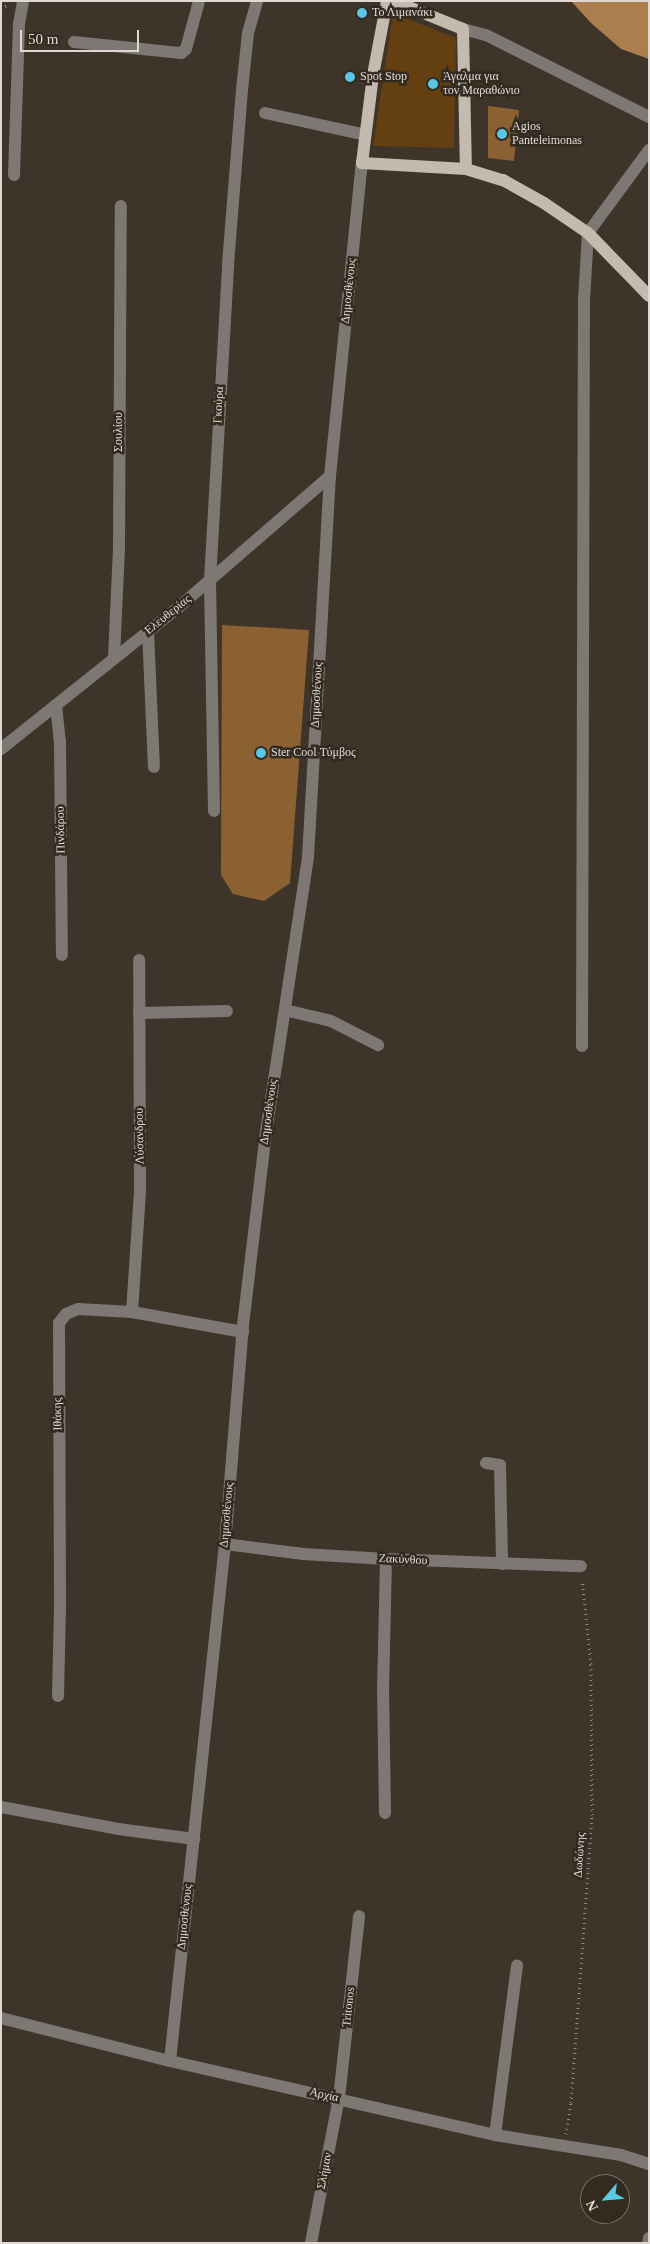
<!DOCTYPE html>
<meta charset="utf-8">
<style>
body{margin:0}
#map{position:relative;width:650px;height:2244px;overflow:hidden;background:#3e342a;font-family:Georgia,serif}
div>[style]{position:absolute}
.green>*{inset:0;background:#633f11}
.water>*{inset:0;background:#aa7e4d}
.building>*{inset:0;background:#8c6131}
.path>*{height:3px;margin-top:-1.5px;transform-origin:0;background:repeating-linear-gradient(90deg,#908880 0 1px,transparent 0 5px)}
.minor>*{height:12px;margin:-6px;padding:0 6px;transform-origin:6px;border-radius:6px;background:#7d7873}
.major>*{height:12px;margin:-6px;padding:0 6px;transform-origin:6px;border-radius:6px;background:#c4baaf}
.dots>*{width:14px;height:14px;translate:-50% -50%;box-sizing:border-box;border:2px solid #332a20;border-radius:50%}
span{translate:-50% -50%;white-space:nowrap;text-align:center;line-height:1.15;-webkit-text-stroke:5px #332a20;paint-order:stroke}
.poi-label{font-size:12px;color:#e0d9d3}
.left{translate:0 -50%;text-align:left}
.street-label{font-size:12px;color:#e0d9d3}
.frame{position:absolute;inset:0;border:2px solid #e0d9d3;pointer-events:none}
.north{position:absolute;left:580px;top:2174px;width:50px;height:50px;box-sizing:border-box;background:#332a20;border:1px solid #787068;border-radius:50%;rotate:243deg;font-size:14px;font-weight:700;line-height:20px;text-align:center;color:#e0d9d3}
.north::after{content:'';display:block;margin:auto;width:18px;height:22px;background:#59c8e5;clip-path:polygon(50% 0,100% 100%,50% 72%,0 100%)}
.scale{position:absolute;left:20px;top:30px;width:119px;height:22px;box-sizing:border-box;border:2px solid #e0d9d3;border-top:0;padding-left:6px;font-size:15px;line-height:18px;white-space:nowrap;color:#e0d9d3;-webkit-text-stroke:4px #332a20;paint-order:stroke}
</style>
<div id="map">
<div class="green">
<i style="clip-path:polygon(393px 13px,456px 38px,454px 148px,373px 146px)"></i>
</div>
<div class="water">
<i style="clip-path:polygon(571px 1px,649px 1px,649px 59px,621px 49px,591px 23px)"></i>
</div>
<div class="building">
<i style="clip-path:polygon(488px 106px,519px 110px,514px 161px,488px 158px)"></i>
<i style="clip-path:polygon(222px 625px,309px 630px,290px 883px,264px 901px,233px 894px,221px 875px)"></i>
</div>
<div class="path">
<i style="left:1px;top:9px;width:9px;rotate:-32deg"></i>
<i style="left:566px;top:2134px;width:31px;rotate:-81deg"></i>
<i style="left:571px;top:2103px;width:289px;rotate:-85.8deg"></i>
<i style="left:592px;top:1815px;width:151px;rotate:-90.4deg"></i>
<i style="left:591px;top:1664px;width:85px;rotate:-96deg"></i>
</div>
<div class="minor">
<i style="left:463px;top:29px;width:24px;rotate:15deg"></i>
<i style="left:486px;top:35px;width:182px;rotate:26.7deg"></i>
<i style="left:74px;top:42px;width:108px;rotate:5.9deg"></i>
<i style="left:181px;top:53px;width:6px;rotate:-39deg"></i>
<i style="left:186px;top:49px;width:50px;rotate:-74.8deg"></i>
<i style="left:265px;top:113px;width:103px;rotate:12.3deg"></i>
<i style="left:14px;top:175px;width:151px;rotate:-88.1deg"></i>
<i style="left:19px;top:24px;width:23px;rotate:-80deg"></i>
<i style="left:148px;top:631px;width:136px;rotate:87.5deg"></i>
<i style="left:114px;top:658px;width:112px;rotate:-87.4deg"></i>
<i style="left:119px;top:546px;width:340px;rotate:-89.7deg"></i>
<i style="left:56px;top:705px;width:36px;rotate:84deg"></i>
<i style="left:60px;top:741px;width:214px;rotate:89.5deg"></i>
<i style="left:1px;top:749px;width:229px;rotate:-38.6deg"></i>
<i style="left:180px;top:606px;width:198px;rotate:-40.9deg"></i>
<i style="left:214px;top:811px;width:231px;rotate:-91deg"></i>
<i style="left:210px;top:580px;width:317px;rotate:-86.7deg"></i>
<i style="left:228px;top:264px;width:175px;rotate:-85.4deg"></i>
<i style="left:242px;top:90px;width:57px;rotate:-84deg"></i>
<i style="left:248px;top:33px;width:33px;rotate:-74deg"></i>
<i style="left:285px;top:1010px;width:47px;rotate:13.4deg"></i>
<i style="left:331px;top:1021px;width:53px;rotate:27.1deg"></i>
<i style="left:139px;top:1013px;width:88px;rotate:-1.3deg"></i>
<i style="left:582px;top:1046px;width:746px;rotate:-89.85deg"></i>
<i style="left:584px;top:300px;width:67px;rotate:-86.6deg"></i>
<i style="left:588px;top:233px;width:103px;rotate:-53.7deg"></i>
<i style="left:132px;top:1312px;width:121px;rotate:-86.2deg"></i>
<i style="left:140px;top:1191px;width:231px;rotate:-90.2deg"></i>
<i style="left:486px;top:1463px;width:14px;rotate:8deg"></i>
<i style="left:500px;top:1465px;width:99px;rotate:88.8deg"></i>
<i style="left:225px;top:1544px;width:79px;rotate:7.3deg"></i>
<i style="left:303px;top:1554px;width:83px;rotate:3.4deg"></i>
<i style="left:386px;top:1559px;width:195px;rotate:2.1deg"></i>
<i style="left:58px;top:1696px;width:91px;rotate:-88.7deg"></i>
<i style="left:60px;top:1605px;width:282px;rotate:-90.2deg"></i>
<i style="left:59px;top:1323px;width:11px;rotate:-52deg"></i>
<i style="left:66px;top:1314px;width:13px;rotate:-23deg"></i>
<i style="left:78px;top:1309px;width:54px;rotate:3.2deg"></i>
<i style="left:132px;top:1312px;width:113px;rotate:10.2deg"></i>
<i style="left:1px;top:1807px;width:119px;rotate:10.6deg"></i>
<i style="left:118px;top:1829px;width:77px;rotate:7.5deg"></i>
<i style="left:385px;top:1813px;width:121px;rotate:-90.9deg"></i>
<i style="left:383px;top:1692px;width:133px;rotate:-88.7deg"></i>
<i style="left:1px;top:2018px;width:174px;rotate:14.3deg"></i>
<i style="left:170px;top:2061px;width:333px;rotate:12.8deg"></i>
<i style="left:495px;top:2135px;width:128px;rotate:9deg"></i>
<i style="left:621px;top:2155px;width:29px;rotate:18deg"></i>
<i style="left:170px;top:2061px;width:520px;rotate:-83.93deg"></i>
<i style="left:225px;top:1544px;width:220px;rotate:-85.3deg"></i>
<i style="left:243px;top:1325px;width:194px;rotate:-83.2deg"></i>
<i style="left:266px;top:1132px;width:278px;rotate:-81.3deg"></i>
<i style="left:308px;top:857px;width:382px;rotate:-86.7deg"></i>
<i style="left:330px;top:476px;width:315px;rotate:-84.2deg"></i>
<i style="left:495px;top:2135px;width:171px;rotate:-82.6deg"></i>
<i style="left:311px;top:2243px;width:148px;rotate:-79.1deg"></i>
<i style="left:339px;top:2098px;width:183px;rotate:-83.7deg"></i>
<i style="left:648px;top:2243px;width:5px;rotate:-79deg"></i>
</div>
<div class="major">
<i style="left:387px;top:1px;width:75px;rotate:100.7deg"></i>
<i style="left:373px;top:75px;width:89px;rotate:97.1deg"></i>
<i style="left:362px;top:163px;width:104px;rotate:3.3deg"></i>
<i style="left:466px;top:169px;width:39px;rotate:17deg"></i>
<i style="left:503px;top:180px;width:47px;rotate:29.3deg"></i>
<i style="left:544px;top:203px;width:53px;rotate:34.3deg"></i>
<i style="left:588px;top:233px;width:88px;rotate:45.9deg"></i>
<i style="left:394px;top:1px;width:74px;rotate:22.1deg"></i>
<i style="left:463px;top:29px;width:140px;rotate:88.8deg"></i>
</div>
<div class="dots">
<i style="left:362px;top:13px;background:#59c8e5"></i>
<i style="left:350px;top:77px;background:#59c8e5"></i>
<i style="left:433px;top:84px;background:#59c8e5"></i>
<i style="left:502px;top:134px;background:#59c8e5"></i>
<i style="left:261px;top:753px;background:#59c8e5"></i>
</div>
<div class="poi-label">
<span class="left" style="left:372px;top:13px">Το Λιμανάκι</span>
<span class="left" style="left:360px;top:77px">Spot Stop</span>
<span class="left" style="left:443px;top:84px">Άγαλμα για<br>τον Μαραθώνιο</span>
<span class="left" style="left:512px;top:134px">Agios<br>Panteleimonas</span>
<span class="left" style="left:271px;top:753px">Ster Cool Τύμβος</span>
</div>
<div class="street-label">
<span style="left:349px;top:291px;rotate:-84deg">Δημοσθένους</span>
<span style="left:219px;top:405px;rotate:-87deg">Γκούρα</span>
<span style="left:119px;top:432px;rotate:-90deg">Σουλίου</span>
<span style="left:168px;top:615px;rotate:-39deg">Ελευθερίας</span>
<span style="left:317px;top:695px;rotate:-87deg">Δημοσθένους</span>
<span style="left:61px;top:830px;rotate:-91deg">Πινδάρου</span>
<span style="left:269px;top:1112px;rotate:-82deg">Δημοσθένους</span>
<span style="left:140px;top:1136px;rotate:-91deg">Λύσανδρου</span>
<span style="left:58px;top:1414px;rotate:-91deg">Ιθάκης</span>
<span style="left:227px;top:1515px;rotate:-85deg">Δημοσθένους</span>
<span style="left:403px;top:1560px;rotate:3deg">Ζακύνθου</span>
<span style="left:580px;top:1855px;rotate:-86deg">Δωδώνης</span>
<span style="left:185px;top:1917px;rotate:-84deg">Δημοσθένους</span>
<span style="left:349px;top:2007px;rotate:-84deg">Tritonos</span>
<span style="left:324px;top:2095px;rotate:13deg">Αρχία</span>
<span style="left:325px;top:2171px;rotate:-79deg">Σλήμαν</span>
</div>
<div class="frame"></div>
<div class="north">N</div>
<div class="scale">50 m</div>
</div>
